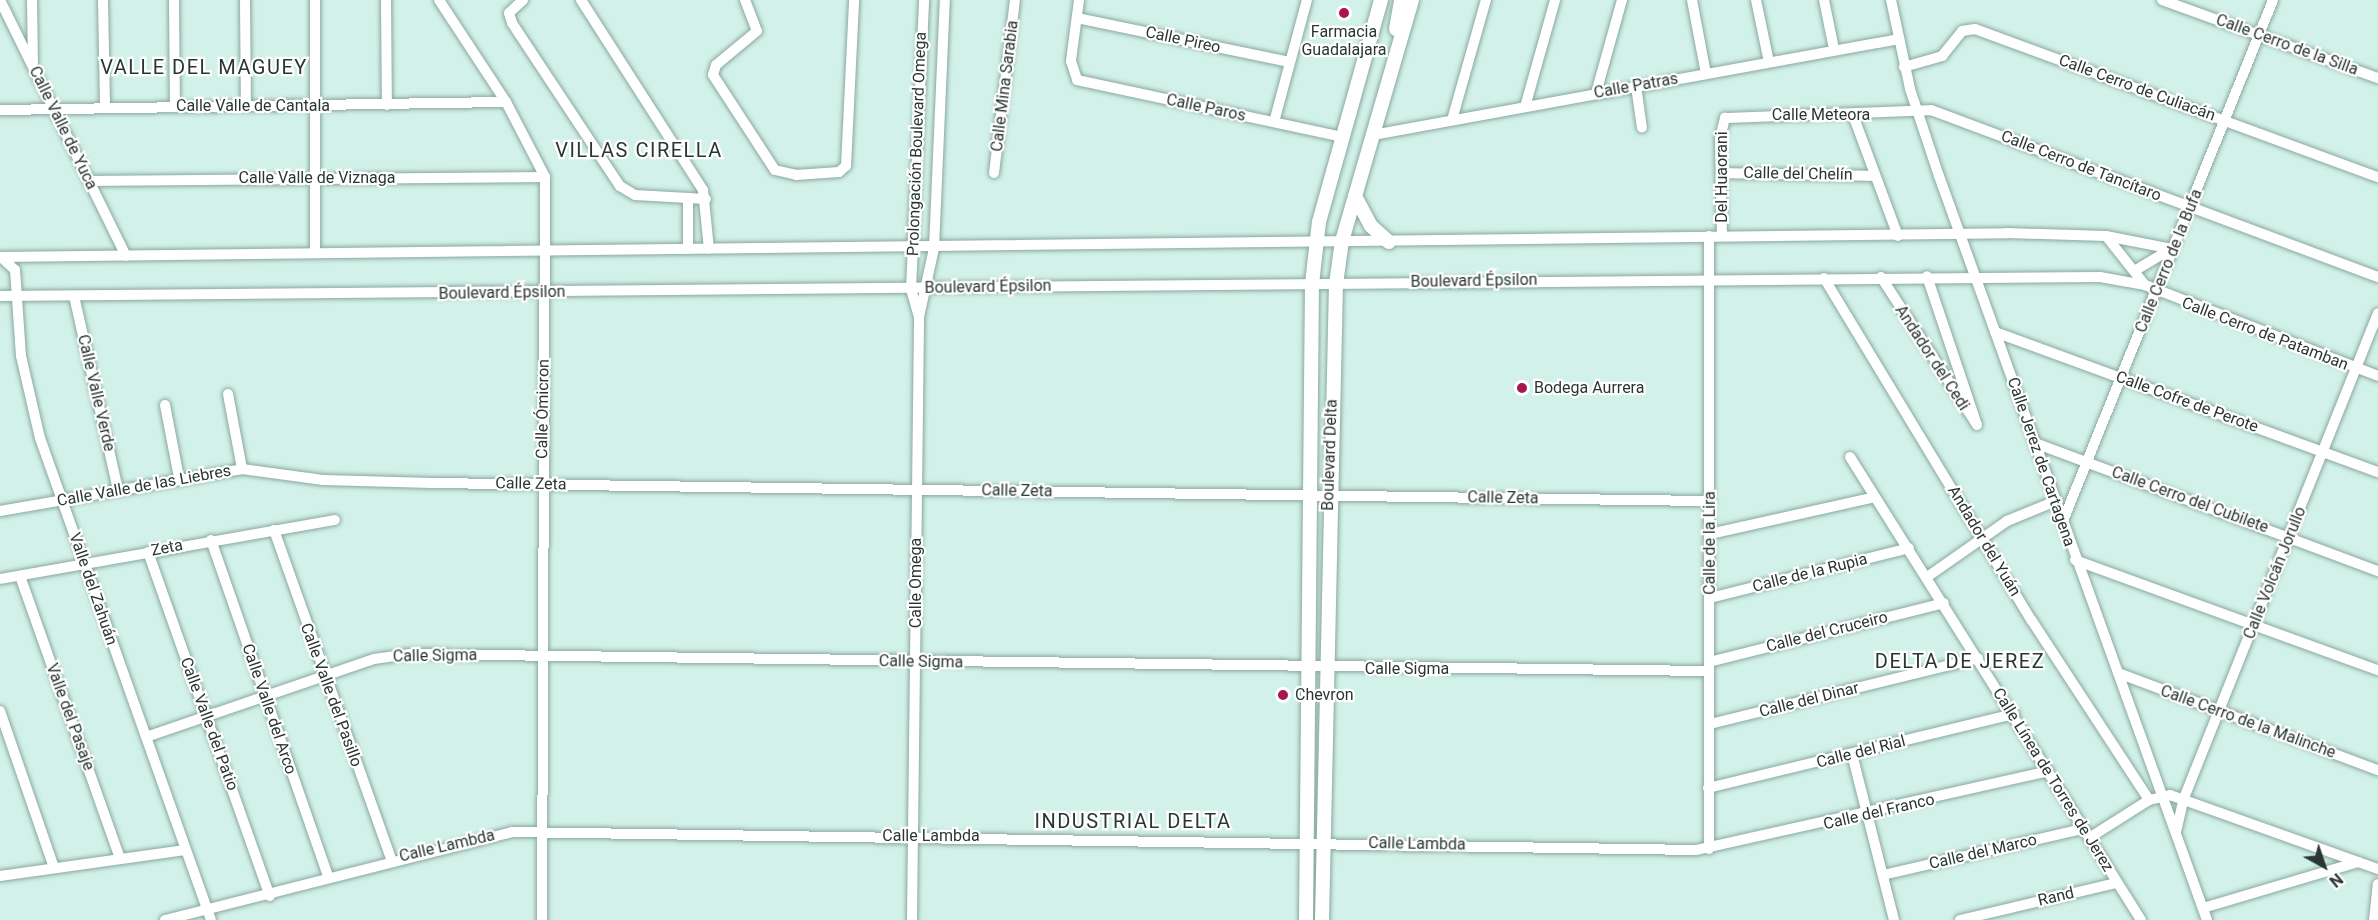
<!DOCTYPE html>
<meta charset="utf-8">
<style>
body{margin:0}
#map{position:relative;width:2378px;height:920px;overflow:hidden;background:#d2f1e8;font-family:Roboto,sans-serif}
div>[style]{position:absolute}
.roads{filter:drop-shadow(0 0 2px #8aa8a0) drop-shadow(0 0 2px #8aa8a0)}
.minor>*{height:10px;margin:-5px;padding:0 5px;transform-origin:5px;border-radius:5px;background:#fff}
.major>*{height:14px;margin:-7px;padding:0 7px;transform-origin:7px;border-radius:7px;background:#fff}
.dots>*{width:16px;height:16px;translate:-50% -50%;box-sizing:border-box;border:3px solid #fff;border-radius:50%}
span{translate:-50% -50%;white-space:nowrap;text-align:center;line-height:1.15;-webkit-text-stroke:4.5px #fff;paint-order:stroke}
.poi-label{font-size:16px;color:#2a3633}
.left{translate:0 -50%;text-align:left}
.street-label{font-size:16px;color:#2a3633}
.quarter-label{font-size:20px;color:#2a3633;letter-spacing:1.5px}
.north{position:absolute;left:2294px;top:836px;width:60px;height:60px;-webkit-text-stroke:4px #fff;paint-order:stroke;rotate:140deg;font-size:16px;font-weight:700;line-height:24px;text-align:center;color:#2a3633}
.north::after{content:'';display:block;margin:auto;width:21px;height:27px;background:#2a3633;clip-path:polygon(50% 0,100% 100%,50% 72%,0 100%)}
</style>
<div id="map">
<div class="roads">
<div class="minor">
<i style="left:0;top:0;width:285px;rotate:63.8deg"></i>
<i style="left:32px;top:0;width:62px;rotate:89.1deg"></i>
<i style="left:103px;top:0;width:108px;rotate:88.9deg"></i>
<i style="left:174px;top:0;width:105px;rotate:89.5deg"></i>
<i style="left:245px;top:0;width:106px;rotate:89.5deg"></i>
<i style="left:315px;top:0;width:253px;rotate:90deg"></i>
<i style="left:386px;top:0;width:105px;rotate:89.5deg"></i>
<i style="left:439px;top:0;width:122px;rotate:56.7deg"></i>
<i style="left:506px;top:102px;width:85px;rotate:62.5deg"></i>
<i style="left:545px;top:177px;width:743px;rotate:90.23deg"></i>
<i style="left:523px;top:0;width:19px;rotate:137deg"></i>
<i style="left:509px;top:13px;width:10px;rotate:73deg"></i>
<i style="left:512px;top:23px;width:196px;rotate:56.5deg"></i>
<i style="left:620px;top:186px;width:17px;rotate:31deg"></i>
<i style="left:635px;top:195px;width:71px;rotate:3.2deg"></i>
<i style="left:581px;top:0;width:226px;rotate:57.3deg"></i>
<i style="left:703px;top:190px;width:59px;rotate:84.2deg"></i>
<i style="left:745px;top:0;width:33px;rotate:69deg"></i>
<i style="left:757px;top:31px;width:53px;rotate:140.3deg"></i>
<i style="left:716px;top:65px;width:10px;rotate:107deg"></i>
<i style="left:713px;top:75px;width:113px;rotate:56.9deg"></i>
<i style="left:775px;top:170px;width:22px;rotate:13deg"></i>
<i style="left:796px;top:175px;width:43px;rotate:-4deg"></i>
<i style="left:839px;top:172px;width:9px;rotate:-41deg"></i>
<i style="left:846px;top:166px;width:166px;rotate:-87.2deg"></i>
<i style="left:1079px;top:0;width:62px;rotate:97.5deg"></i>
<i style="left:1071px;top:61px;width:20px;rotate:72deg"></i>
<i style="left:1077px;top:80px;width:271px;rotate:12.1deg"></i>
<i style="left:1692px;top:0;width:75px;rotate:79.3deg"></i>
<i style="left:1756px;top:0;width:63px;rotate:78.2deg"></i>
<i style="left:1824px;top:0;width:50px;rotate:78.5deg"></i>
<i style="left:1891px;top:0;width:91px;rotate:77.9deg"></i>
<i style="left:1910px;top:89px;width:92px;rotate:71.6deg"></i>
<i style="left:1939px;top:176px;width:791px;rotate:70.19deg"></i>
<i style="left:2162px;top:0;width:230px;rotate:19.9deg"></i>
<i style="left:1077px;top:18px;width:217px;rotate:11.7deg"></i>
<i style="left:1904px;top:67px;width:40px;rotate:-16deg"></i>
<i style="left:1942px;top:56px;width:32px;rotate:-51deg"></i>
<i style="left:1962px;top:31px;width:13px;rotate:-9deg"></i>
<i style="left:1975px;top:29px;width:429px;rotate:20.2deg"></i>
<i style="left:1636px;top:86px;width:42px;rotate:81.9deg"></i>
<i style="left:1596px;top:93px;width:97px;rotate:-74.4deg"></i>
<i style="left:1525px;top:107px;width:111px;rotate:-74.3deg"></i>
<i style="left:0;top:110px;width:506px;rotate:-0.91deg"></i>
<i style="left:1853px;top:115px;width:129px;rotate:69.6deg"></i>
<i style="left:1452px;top:120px;width:125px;rotate:-74.2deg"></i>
<i style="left:1274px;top:122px;width:126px;rotate:-74.9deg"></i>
<i style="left:1373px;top:135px;width:535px;rotate:-10.34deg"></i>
<i style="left:994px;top:173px;width:174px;rotate:-83.1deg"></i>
<i style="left:1721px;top:173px;width:154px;rotate:1.1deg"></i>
<i style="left:89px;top:181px;width:456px;rotate:-0.5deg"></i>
<i style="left:688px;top:198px;width:51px;rotate:90deg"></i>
<i style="left:1722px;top:236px;width:98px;rotate:-91.2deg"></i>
<i style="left:1720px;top:138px;width:21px;rotate:-76deg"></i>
<i style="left:1725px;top:118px;width:206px;rotate:-2.2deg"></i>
<i style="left:1931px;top:110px;width:477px;rotate:20.5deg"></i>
<i style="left:2106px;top:236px;width:63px;rotate:51.5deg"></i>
<i style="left:0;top:257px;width:2008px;rotate:-0.68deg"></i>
<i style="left:2008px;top:233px;width:98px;rotate:1.8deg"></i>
<i style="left:2106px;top:236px;width:67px;rotate:11.1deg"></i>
<i style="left:1px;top:257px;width:19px;rotate:43deg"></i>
<i style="left:15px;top:270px;width:86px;rotate:86deg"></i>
<i style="left:21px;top:356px;width:84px;rotate:77deg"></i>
<i style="left:40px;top:438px;width:511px;rotate:70.47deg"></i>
<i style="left:2136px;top:270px;width:41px;rotate:-31deg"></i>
<i style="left:1881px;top:277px;width:176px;rotate:57deg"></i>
<i style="left:1977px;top:425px;width:157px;rotate:-108.6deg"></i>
<i style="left:1824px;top:278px;width:401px;rotate:58.8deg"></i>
<i style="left:2032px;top:621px;width:214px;rotate:56.8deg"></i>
<i style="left:0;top:296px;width:2100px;rotate:-0.52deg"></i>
<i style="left:2100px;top:277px;width:46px;rotate:10.1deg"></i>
<i style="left:2145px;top:285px;width:250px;rotate:21.3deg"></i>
<i style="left:74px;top:296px;width:199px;rotate:77.2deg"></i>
<i style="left:919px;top:317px;width:71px;rotate:-77.7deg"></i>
<i style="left:934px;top:248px;width:248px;rotate:-87.5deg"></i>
<i style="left:1995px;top:332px;width:408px;rotate:20.1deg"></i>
<i style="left:228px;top:394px;width:76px;rotate:79.4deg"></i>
<i style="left:165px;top:405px;width:74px;rotate:79.1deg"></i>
<i style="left:2035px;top:443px;width:366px;rotate:20.5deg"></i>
<i style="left:1850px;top:457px;width:547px;rotate:57.85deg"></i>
<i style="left:0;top:511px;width:246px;rotate:-9.8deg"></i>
<i style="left:242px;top:469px;width:82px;rotate:7.7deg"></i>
<i style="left:323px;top:480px;width:109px;rotate:1.6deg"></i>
<i style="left:432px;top:483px;width:1278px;rotate:0.81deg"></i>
<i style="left:2063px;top:521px;width:562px;rotate:-68.05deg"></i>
<i style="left:274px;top:530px;width:349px;rotate:70.4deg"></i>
<i style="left:1710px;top:534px;width:169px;rotate:-12.6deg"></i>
<i style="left:211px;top:540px;width:358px;rotate:70.8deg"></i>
<i style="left:148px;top:552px;width:365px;rotate:70.5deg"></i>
<i style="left:2075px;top:560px;width:322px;rotate:20deg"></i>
<i style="left:20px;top:576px;width:299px;rotate:70.5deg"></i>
<i style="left:1927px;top:577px;width:98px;rotate:-35deg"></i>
<i style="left:2007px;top:521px;width:53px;rotate:-22.2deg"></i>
<i style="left:0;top:579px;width:340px;rotate:-10deg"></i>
<i style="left:1710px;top:598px;width:205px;rotate:-14.1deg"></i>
<i style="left:1709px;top:662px;width:242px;rotate:-14.1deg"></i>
<i style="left:2118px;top:673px;width:278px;rotate:20.5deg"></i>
<i style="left:0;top:711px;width:166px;rotate:71deg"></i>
<i style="left:1710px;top:724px;width:276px;rotate:-13.8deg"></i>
<i style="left:146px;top:737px;width:241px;rotate:-18.9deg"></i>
<i style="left:374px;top:659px;width:35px;rotate:-8deg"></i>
<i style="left:409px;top:654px;width:1300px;rotate:0.75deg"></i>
<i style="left:1852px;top:754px;width:171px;rotate:75.8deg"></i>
<i style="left:1708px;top:788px;width:315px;rotate:-13.6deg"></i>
<i style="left:2176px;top:832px;width:35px;rotate:-77deg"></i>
<i style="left:2184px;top:798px;width:522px;rotate:-68.2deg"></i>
<i style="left:2089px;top:838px;width:71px;rotate:-32.3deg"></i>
<i style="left:2149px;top:800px;width:22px;rotate:-13deg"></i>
<i style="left:2170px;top:795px;width:221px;rotate:19.6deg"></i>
<i style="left:1709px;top:849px;width:613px;rotate:-90deg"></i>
<i style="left:1883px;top:875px;width:205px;rotate:-13deg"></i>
<i style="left:0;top:876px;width:187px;rotate:-8deg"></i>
<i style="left:2203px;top:908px;width:162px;rotate:-16.5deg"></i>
<i style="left:165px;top:920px;width:358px;rotate:-14.2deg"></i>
<i style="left:512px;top:832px;width:1184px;rotate:0.87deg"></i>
<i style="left:1696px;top:850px;width:361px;rotate:-12.6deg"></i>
<i style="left:912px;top:920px;width:603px;rotate:-89.33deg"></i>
<i style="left:919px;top:317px;width:29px;rotate:-106deg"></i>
<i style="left:911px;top:289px;width:289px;rotate:-87.4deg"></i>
<i style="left:1960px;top:920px;width:161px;rotate:-13.3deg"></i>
<i style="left:2374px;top:920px;width:36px;rotate:-84deg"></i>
</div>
<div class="major">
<i style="left:1396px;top:29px;width:29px;rotate:-80deg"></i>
<i style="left:1355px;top:196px;width:34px;rotate:62deg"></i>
<i style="left:1371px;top:226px;width:24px;rotate:42deg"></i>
<i style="left:1306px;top:920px;width:636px;rotate:-89.46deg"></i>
<i style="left:1312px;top:284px;width:62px;rotate:-83.6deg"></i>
<i style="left:1319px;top:222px;width:230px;rotate:-74.4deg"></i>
<i style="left:1322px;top:920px;width:636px;rotate:-88.74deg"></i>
<i style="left:1336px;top:284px;width:43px;rotate:-82.1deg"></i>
<i style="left:1342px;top:241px;width:251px;rotate:-73.8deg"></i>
</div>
</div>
<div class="dots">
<i style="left:1344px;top:13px;background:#a8164f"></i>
<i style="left:1522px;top:388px;background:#a8164f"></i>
<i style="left:1283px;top:695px;background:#a8164f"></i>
</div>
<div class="poi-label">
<span style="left:1344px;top:41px">Farmacia<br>Guadalajara</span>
<span class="left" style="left:1534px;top:388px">Bodega Aurrera</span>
<span class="left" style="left:1295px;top:695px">Chevron</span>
</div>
<div class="street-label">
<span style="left:1183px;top:40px;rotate:12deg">Calle Pireo</span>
<span style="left:2287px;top:45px;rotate:20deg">Calle Cerro de la Silla</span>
<span style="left:1005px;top:86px;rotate:-83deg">Calle Mina Sarabia</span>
<span style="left:1636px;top:86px;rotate:-10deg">Calle Patras</span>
<span style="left:2137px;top:88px;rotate:20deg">Calle Cerro de Culiacán</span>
<span style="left:253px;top:106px">Calle Valle de Cantala</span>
<span style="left:1206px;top:108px;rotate:12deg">Calle Paros</span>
<span style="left:1821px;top:115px">Calle Meteora</span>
<span style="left:63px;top:128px;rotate:64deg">Calle Valle de Yuca</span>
<span style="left:917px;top:144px;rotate:-88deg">Prolongación Boulevard Omega</span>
<span style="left:2081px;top:166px;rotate:21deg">Calle Cerro de Tancítaro</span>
<span style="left:1798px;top:174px;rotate:1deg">Calle del Chelín</span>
<span style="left:1722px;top:177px;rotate:-90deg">Del Huaorani</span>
<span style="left:317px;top:178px">Calle Valle de Viznaga</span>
<span style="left:2169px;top:261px;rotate:-68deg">Calle Cerro de la Bufa</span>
<span style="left:1474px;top:281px;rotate:-1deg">Boulevard Épsilon</span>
<span style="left:988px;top:287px;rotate:-1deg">Boulevard Épsilon</span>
<span style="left:502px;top:293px;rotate:-1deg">Boulevard Épsilon</span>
<span style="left:2265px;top:334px;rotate:21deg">Calle Cerro de Patamban</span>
<span style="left:1932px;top:358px;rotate:57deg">Andador del Cedi</span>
<span style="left:96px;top:393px;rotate:77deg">Calle Valle Verde</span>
<span style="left:2187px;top:402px;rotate:20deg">Calle Cofre de Perote</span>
<span style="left:543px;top:409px;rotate:-89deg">Calle Ómicron</span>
<span style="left:1330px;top:455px;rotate:-88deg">Boulevard Delta</span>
<span style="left:2041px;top:462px;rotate:71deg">Calle Jerez de Cartagena</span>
<span style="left:531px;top:484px;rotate:1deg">Calle Zeta</span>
<span style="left:144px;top:486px;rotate:-10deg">Calle Valle de las Liebres</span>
<span style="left:1017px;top:491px;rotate:1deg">Calle Zeta</span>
<span style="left:1503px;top:498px;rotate:1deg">Calle Zeta</span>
<span style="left:2190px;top:500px;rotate:20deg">Calle Cerro del Cubilete</span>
<span style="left:1984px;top:541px;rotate:59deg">Andador del Yuán</span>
<span style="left:1710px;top:543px;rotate:-90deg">Calle de la Lira</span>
<span style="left:167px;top:548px;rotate:-11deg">Zeta</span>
<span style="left:1810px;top:573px;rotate:-14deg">Calle de la Rupia</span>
<span style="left:2275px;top:573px;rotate:-68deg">Calle Volcán Jorullo</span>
<span style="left:916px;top:583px;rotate:-90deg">Calle Omega</span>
<span style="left:93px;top:589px;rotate:71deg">Valle del Zahuán</span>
<span style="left:1827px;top:632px;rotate:-14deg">Calle del Cruceiro</span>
<span style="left:435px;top:656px;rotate:-1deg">Calle Sigma</span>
<span style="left:921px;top:662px;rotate:1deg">Calle Sigma</span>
<span style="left:1407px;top:669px">Calle Sigma</span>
<span style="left:331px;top:695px;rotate:70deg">Calle Valle del Pasillo</span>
<span style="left:1809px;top:700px;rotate:-14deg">Calle del Dinar</span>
<span style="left:269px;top:709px;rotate:71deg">Calle Valle del Arco</span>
<span style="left:70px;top:717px;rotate:70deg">Valle del Pasaje</span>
<span style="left:2248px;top:722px;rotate:20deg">Calle Cerro de la Malinche</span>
<span style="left:209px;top:724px;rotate:70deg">Calle Valle del Patio</span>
<span style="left:1861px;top:752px;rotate:-14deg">Calle del Rial</span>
<span style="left:2053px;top:780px;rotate:58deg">Calle Línea de Torres de Jerez</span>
<span style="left:1879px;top:812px;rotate:-13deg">Calle del Franco</span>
<span style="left:931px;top:836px">Calle Lambda</span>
<span style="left:1417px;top:844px;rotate:1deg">Calle Lambda</span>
<span style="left:447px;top:846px;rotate:-13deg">Calle Lambda</span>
<span style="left:1983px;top:852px;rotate:-13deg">Calle del Marco</span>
<span style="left:2056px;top:897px;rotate:-13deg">Rand</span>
</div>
<div class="quarter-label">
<span style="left:204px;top:67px">VALLE DEL MAGUEY</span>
<span style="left:639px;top:150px">VILLAS CIRELLA</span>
<span style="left:1960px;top:661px">DELTA DE JEREZ</span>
<span style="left:1133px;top:821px">INDUSTRIAL DELTA</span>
</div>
<div class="north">N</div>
</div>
